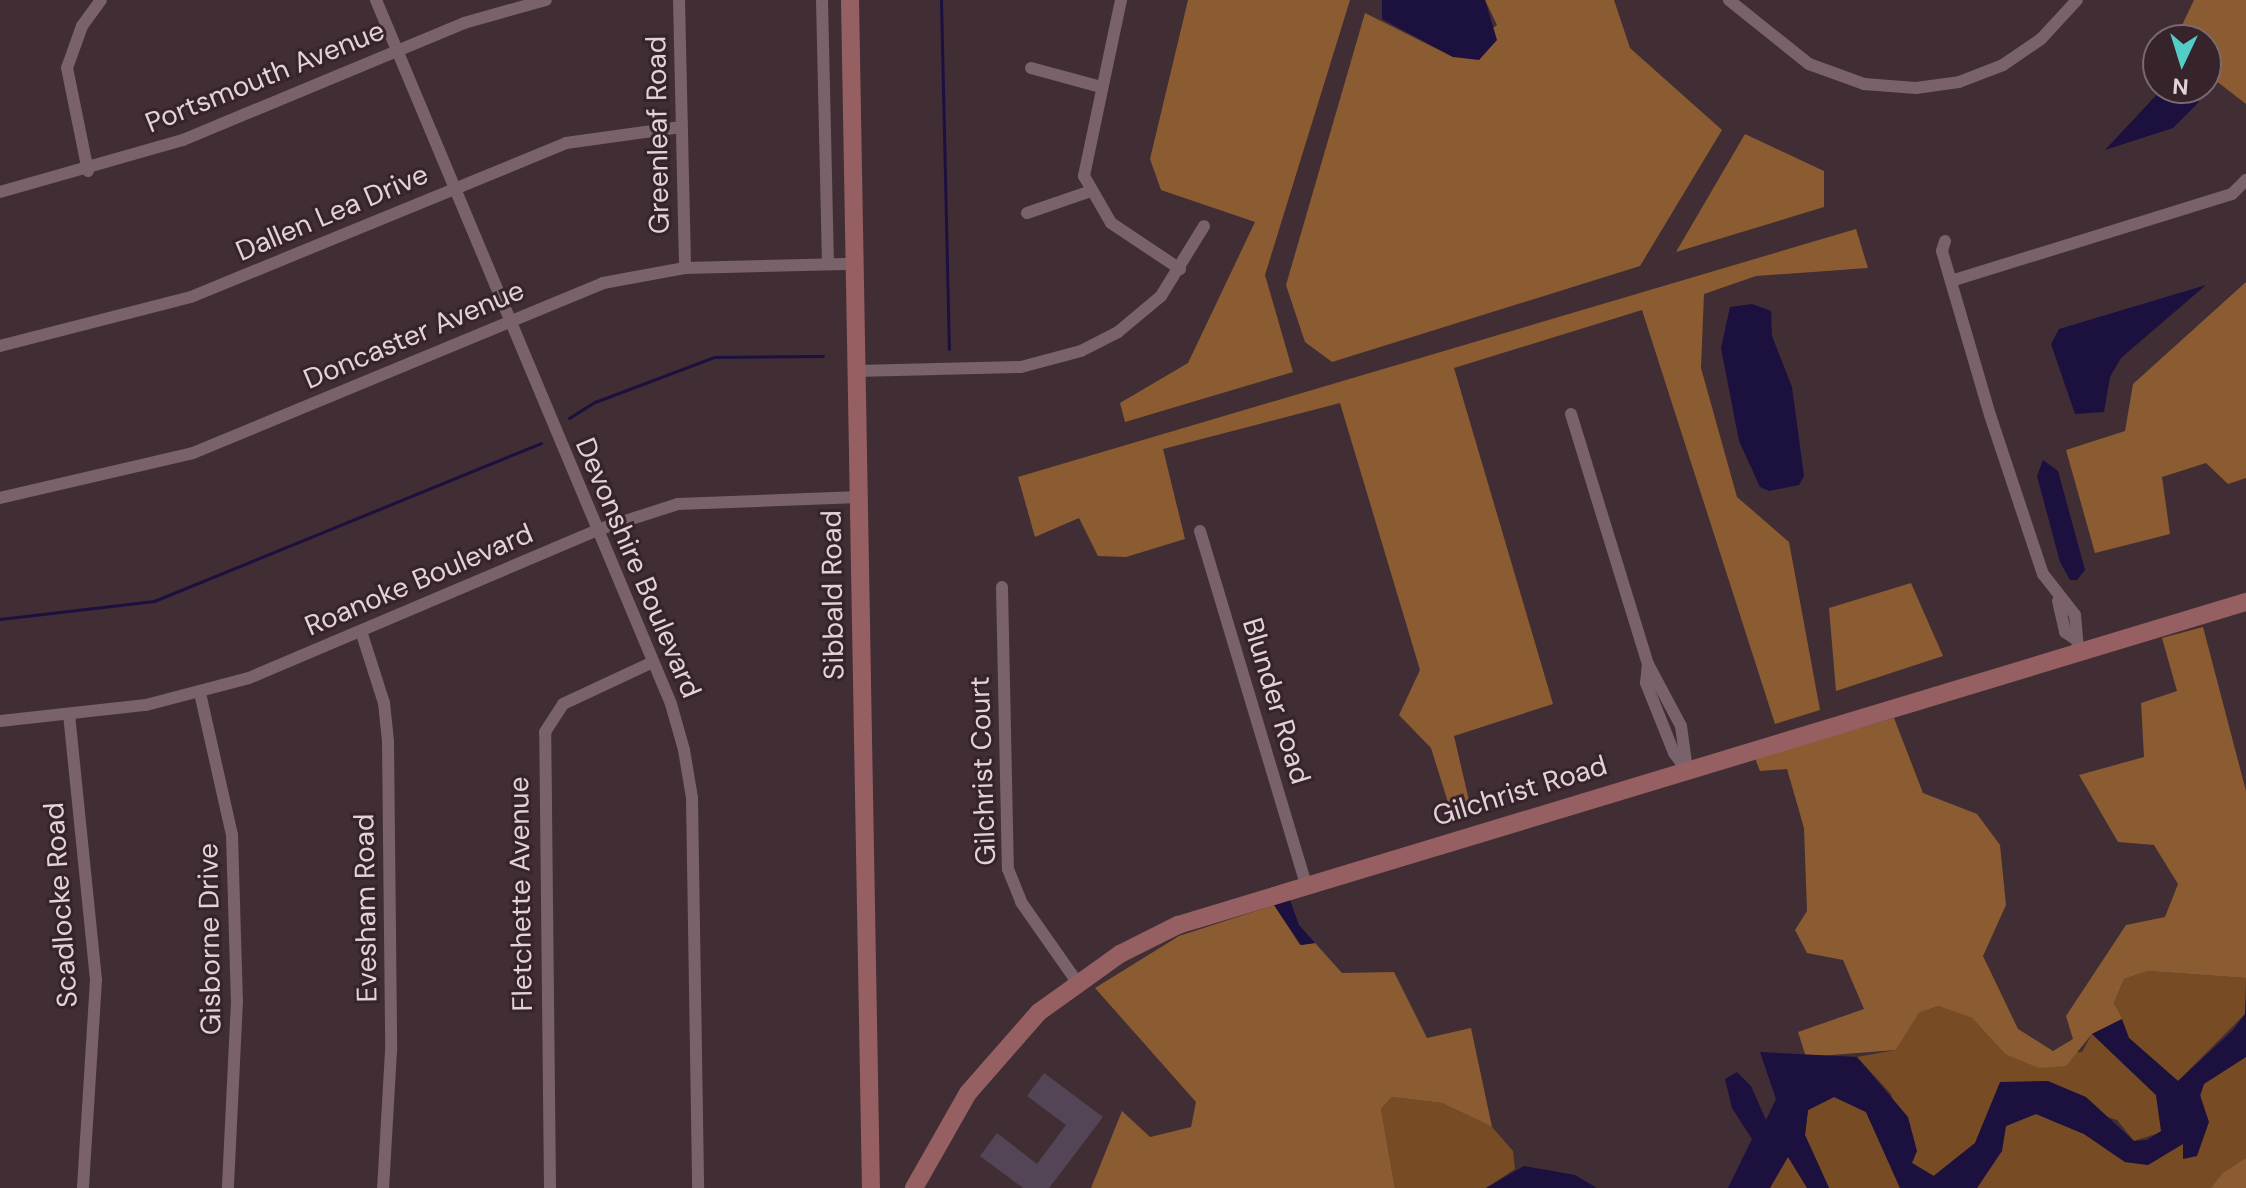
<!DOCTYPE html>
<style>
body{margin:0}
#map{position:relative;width:2246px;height:1188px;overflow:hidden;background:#412d34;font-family:"DM Sans",sans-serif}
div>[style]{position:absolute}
.green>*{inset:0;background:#774c24}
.forest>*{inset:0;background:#8b5c31}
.water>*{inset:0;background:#1c103f}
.stream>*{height:3px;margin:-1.5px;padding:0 1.5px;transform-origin:1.5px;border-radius:1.5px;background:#1c103f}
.building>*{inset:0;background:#544556}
.street>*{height:12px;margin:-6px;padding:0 6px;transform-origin:6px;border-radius:6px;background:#79626a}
.secondary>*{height:18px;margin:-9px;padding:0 9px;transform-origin:9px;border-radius:9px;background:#966062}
span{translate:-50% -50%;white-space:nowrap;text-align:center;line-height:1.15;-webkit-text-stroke:6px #37232a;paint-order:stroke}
.street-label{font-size:28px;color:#e1d3d8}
.north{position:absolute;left:2142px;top:24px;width:80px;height:80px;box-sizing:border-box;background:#37232a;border:2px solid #7b6970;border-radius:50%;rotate:184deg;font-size:22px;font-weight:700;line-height:32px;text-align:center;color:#e1d3d8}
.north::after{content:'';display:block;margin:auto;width:28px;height:36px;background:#54cdc7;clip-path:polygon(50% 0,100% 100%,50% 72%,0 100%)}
</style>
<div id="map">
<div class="green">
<i style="clip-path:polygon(2148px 971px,2246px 978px,2245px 1014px,2178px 1081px,2129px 1038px,2114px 1003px,2124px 979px)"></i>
<i style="clip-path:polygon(1938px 1006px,1972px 1018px,2005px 1054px,2082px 1052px,2092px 1034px,2156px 1095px,2162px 1132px,2134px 1141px,2117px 1120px,2001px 1082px,1975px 1143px,1933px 1176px,1912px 1163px,1891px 1094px,1857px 1057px,1896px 1050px,1919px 1013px)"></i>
<i style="clip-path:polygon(2246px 1057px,2246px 1158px,2211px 1188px,1977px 1188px,2001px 1151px,2006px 1126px,2036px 1114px,2084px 1134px,2125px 1162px,2148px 1165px,2183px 1143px,2183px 1159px,2204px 1083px)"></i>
<i style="clip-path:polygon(1392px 1097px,1442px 1103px,1492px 1127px,1513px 1151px,1515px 1169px,1486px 1188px,1395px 1188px,1381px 1109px)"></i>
<i style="clip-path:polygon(1834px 1097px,1866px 1112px,1900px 1188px,1829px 1188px,1805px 1135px,1808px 1110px)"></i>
<i style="clip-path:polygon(1788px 1156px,1807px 1188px,1770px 1188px)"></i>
</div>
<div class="forest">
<i style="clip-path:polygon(1188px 0,1350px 0,1265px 275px,1293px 372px,1125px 422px,1120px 403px,1188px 363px,1255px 222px,1161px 190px,1150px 159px)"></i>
<i style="clip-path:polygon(1485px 0,1614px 0,1630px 48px,1722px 130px,1640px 266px,1332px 362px,1305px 342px,1286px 285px,1365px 13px,1453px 57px,1497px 25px)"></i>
<i style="clip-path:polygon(2194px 0,2246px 0,2246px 104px,2206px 73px,2206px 40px,2175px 40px)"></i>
<i style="clip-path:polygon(1745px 134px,1824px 171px,1824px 207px,1676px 252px)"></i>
<i style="clip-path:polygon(1856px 229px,1868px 268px,1756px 276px,1704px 294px,1701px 368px,1737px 497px,1789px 542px,1820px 710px,1775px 724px,1642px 310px,1454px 368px,1553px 704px,1454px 736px,1471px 809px,1451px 812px,1431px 748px,1399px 715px,1420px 670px,1340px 403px,1163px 449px,1185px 539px,1126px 557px,1098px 556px,1079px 518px,1035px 537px,1018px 477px)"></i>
<i style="clip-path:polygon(2246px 282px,2246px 478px,2228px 484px,2206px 463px,2162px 477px,2170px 534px,2095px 553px,2066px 450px,2125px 431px,2133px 384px)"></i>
<i style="clip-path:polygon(1911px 583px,1943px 656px,1836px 691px,1829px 608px)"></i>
<i style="clip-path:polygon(2203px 627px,2246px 791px,2246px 978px,2148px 971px,2124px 979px,2114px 1003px,2122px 1019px,2092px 1034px,2066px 1066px,2039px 1068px,2005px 1054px,1972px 1018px,1938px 1006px,1919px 1013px,1896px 1050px,1806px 1057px,1798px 1032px,1864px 1009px,1843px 960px,1807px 953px,1795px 930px,1807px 911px,1804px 828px,1787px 769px,1760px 771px,1755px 758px,1894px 718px,1923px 793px,1977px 814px,2000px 845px,2006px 905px,1983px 956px,2018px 1029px,2053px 1051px,2073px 1039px,2066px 1016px,2126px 925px,2165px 917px,2178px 884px,2154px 845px,2118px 842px,2079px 775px,2144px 757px,2141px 703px,2177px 691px,2162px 638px)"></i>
<i style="clip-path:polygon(1274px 905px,1300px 945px,1315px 943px,1342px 973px,1394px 972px,1427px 1038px,1471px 1028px,1492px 1127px,1442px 1103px,1392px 1097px,1381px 1109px,1395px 1188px,1091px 1188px,1122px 1111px,1150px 1137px,1191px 1127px,1196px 1102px,1095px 988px,1179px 936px)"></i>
<i style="clip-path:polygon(2246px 1158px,2246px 1188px,2211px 1188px,2223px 1173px)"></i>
</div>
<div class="water">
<i style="clip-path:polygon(1382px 0,1485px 0,1497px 40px,1479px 60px,1453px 57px,1382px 19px)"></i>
<i style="clip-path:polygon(2163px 88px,2187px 88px,2199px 102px,2173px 128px,2105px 150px)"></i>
<i style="clip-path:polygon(2206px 285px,2121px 358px,2110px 377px,2104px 412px,2075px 414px,2051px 344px,2059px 329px)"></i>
<i style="clip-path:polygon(1752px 304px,1771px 311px,1772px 336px,1792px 387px,1804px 476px,1799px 485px,1769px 491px,1760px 487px,1739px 441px,1721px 348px,1730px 307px)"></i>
<i style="clip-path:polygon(2043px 460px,2058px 471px,2085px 570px,2077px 580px,2070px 580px,2060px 562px,2037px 476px)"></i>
<i style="clip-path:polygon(1290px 900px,1299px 925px,1315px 943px,1301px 945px,1274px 905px)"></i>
<i style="clip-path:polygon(2246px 997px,2246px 1057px,2204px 1084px,2200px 1095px,2209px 1122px,2197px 1156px,2183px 1159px,2183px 1144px,2148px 1165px,2125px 1162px,2084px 1134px,2036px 1114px,2006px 1126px,2002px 1151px,1977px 1188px,1900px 1188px,1866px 1112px,1834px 1097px,1808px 1110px,1805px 1135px,1829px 1188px,1807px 1188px,1788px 1157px,1770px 1188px,1728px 1188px,1752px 1139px,1732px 1108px,1725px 1079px,1737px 1072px,1751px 1086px,1766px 1120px,1776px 1099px,1760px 1052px,1857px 1057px,1908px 1117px,1917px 1151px,1912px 1163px,1934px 1176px,1975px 1143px,2000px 1082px,2048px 1081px,2086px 1097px,2134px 1141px,2147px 1140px,2161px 1131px,2156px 1095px,2092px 1034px,2122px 1019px,2129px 1038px,2178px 1081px,2233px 1030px,2245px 1014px)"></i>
<i style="clip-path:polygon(1524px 1166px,1575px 1175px,1597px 1188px,1486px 1188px)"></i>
</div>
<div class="stream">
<i style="left:941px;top:0;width:349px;rotate:88.7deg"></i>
<i style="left:569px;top:418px;width:31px;rotate:-32deg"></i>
<i style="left:595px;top:402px;width:127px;rotate:-20.7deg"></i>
<i style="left:714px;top:357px;width:109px;rotate:-0.5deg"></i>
<i style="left:0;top:619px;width:155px;rotate:-6.7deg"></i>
<i style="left:154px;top:601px;width:418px;rotate:-22.2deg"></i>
</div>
<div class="building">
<i style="clip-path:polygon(1044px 1073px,1103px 1117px,1049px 1188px,1023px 1188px,980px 1156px,997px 1133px,1037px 1164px,1066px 1125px,1027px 1096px)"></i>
</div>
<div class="street">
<i style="left:376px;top:0;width:763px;rotate:67.26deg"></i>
<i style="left:671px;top:704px;width:48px;rotate:74.2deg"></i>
<i style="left:684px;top:750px;width:49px;rotate:80.5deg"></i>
<i style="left:692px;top:798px;width:390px;rotate:89.1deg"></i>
<i style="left:679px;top:0;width:268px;rotate:88.7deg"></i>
<i style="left:822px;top:0;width:264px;rotate:88.7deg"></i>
<i style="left:1121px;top:0;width:180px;rotate:101.9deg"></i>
<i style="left:1084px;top:176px;width:54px;rotate:60.1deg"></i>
<i style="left:1111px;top:223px;width:83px;rotate:33.7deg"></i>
<i style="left:1729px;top:0;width:102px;rotate:38.7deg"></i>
<i style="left:1809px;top:64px;width:59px;rotate:20deg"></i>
<i style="left:1864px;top:84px;width:52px;rotate:4.4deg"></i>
<i style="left:1916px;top:88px;width:43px;rotate:-7.9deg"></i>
<i style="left:1959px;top:82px;width:47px;rotate:-21.1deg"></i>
<i style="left:2003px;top:65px;width:46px;rotate:-34.4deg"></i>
<i style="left:2041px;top:39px;width:53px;rotate:-47.3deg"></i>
<i style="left:1031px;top:68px;width:73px;rotate:15.2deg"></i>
<i style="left:88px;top:171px;width:105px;rotate:-101.5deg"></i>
<i style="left:67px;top:68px;width:45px;rotate:-70.3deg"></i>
<i style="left:82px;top:26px;width:32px;rotate:-54deg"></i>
<i style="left:0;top:192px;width:190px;rotate:-15.9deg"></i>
<i style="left:183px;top:140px;width:304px;rotate:-22.6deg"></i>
<i style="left:464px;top:23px;width:85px;rotate:-15.7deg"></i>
<i style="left:1027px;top:213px;width:65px;rotate:-19deg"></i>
<i style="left:1945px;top:241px;width:10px;rotate:107deg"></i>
<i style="left:1942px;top:251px;width:171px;rotate:73.7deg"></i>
<i style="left:1990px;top:415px;width:168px;rotate:71.6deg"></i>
<i style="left:2043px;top:574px;width:52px;rotate:52deg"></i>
<i style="left:2075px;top:615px;width:37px;rotate:85deg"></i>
<i style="left:1951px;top:281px;width:294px;rotate:-17.2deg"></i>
<i style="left:2232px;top:194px;width:20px;rotate:-45deg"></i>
<i style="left:0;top:346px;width:197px;rotate:-14.4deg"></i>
<i style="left:191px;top:297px;width:405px;rotate:-22.3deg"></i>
<i style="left:566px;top:143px;width:116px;rotate:-7.9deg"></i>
<i style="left:856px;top:371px;width:165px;rotate:-1.4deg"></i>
<i style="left:1021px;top:367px;width:62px;rotate:-14.9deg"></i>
<i style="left:1081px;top:351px;width:42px;rotate:-27.2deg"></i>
<i style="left:1118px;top:332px;width:56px;rotate:-39.9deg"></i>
<i style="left:1161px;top:296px;width:82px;rotate:-58.4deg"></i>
<i style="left:1571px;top:414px;width:262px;rotate:72.9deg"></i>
<i style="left:1648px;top:664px;width:70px;rotate:62deg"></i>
<i style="left:1681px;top:726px;width:44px;rotate:82.2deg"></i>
<i style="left:0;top:498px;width:198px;rotate:-13.1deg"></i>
<i style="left:193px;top:453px;width:444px;rotate:-22.5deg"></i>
<i style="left:603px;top:283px;width:83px;rotate:-10.4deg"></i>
<i style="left:685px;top:268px;width:169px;rotate:-1.4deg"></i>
<i style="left:1200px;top:531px;width:369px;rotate:73.3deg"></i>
<i style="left:1002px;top:587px;width:282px;rotate:88.8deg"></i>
<i style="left:1008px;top:869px;width:35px;rotate:68deg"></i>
<i style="left:1021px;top:902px;width:98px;rotate:55deg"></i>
<i style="left:2058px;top:601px;width:32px;rotate:77deg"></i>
<i style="left:2065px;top:632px;width:11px;rotate:34deg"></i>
<i style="left:361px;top:631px;width:76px;rotate:72.3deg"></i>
<i style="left:384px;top:703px;width:39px;rotate:84deg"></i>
<i style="left:388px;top:742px;width:309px;rotate:89.4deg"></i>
<i style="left:391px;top:1051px;width:137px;rotate:93.3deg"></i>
<i style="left:1648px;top:664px;width:19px;rotate:96deg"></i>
<i style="left:1646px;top:683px;width:75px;rotate:68.2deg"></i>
<i style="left:1674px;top:753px;width:21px;rotate:53deg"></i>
<i style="left:200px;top:693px;width:146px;rotate:77.3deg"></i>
<i style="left:232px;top:835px;width:166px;rotate:88.3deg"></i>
<i style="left:237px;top:1001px;width:187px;rotate:92.8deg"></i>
<i style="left:69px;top:714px;width:267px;rotate:84.2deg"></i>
<i style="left:96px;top:980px;width:208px;rotate:93.6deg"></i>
<i style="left:0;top:721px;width:147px;rotate:-6.3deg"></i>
<i style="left:146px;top:705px;width:106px;rotate:-14.7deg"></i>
<i style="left:249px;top:678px;width:378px;rotate:-23deg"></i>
<i style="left:597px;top:530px;width:85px;rotate:-17.8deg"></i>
<i style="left:678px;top:504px;width:181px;rotate:-2.2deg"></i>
<i style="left:550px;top:1188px;width:456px;rotate:-90.6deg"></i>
<i style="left:545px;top:732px;width:33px;rotate:-57deg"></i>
<i style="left:563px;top:704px;width:99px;rotate:-25deg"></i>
</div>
<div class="secondary">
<i style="left:850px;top:0;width:1188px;rotate:88.99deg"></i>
<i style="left:914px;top:1188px;width:109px;rotate:-60.4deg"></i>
<i style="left:968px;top:1093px;width:108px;rotate:-48.8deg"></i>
<i style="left:1039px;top:1012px;width:100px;rotate:-35.6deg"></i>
<i style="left:1120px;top:954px;width:65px;rotate:-26.6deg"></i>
<i style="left:1178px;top:925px;width:1116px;rotate:-16.83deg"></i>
</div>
<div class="street-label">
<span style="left:265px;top:77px;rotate:-22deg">Portsmouth Avenue</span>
<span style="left:658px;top:135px;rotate:-91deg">Greenleaf Road</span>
<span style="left:332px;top:213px;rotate:-23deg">Dallen Lea Drive</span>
<span style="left:414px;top:335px;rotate:-23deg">Doncaster Avenue</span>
<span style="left:638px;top:568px;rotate:67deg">Devonshire Boulevard</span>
<span style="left:419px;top:580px;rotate:-23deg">Roanoke Boulevard</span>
<span style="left:833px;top:595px;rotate:-91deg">Sibbald Road</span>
<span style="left:1276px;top:701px;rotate:73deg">Blunder Road</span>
<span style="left:983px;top:771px;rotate:-92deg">Gilchrist Court</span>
<span style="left:1520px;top:791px;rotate:-17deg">Gilchrist Road</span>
<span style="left:521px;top:894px;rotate:-91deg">Fletchette Avenue</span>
<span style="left:61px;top:905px;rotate:-94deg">Scadlocke Road</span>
<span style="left:366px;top:908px;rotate:-91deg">Evesham Road</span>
<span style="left:210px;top:939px;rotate:-91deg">Gisborne Drive</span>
</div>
<div class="north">N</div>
</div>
